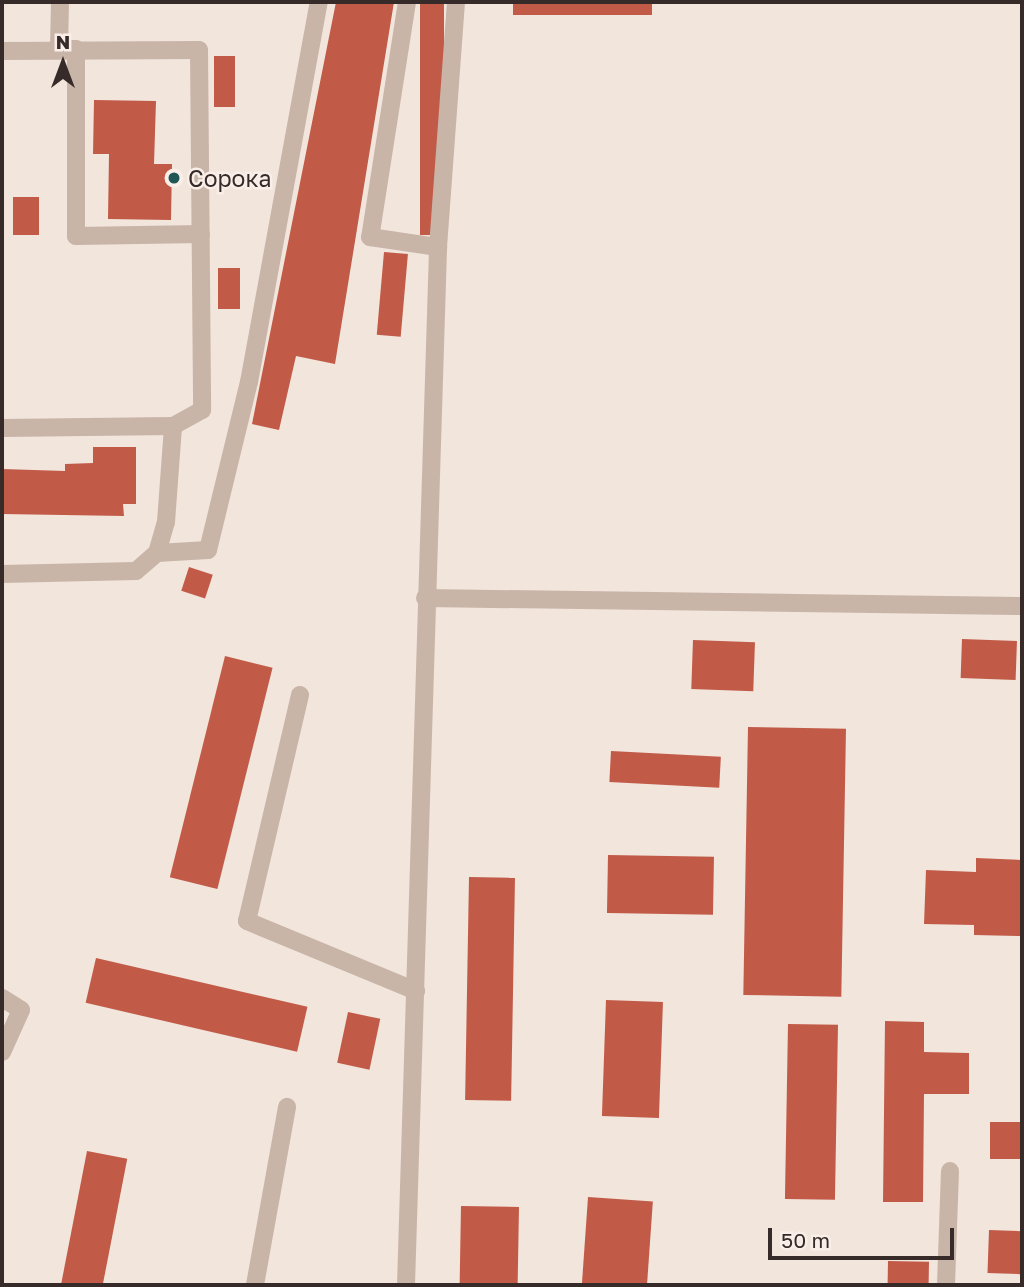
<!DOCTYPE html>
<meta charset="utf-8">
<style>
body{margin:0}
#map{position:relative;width:1024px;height:1287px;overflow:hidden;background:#f1e5dc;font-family:"Golos Text",sans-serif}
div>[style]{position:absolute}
.building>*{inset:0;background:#c25a48;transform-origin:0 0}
.minor>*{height:18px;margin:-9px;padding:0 9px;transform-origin:9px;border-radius:9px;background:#c9b4a8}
.dots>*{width:19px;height:19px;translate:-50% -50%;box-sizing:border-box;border:4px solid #f9efe8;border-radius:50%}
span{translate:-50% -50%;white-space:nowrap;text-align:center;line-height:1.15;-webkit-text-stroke:5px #f9efe8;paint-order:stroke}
.poi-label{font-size:23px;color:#362b28}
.left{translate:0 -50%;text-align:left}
.frame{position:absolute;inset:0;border:4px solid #362b28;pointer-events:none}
.north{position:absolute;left:28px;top:28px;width:70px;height:70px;-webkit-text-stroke:5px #f9efe8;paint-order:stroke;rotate:0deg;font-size:19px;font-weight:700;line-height:28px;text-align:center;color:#362b28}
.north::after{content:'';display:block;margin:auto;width:24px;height:32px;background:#362b28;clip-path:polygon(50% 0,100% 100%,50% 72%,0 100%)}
.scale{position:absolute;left:768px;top:1228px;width:186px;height:32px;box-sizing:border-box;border:4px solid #362b28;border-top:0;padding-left:9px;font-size:21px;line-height:24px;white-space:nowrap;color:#362b28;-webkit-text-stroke:5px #f9efe8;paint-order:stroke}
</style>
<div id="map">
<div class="building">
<i style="clip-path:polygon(336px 2px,394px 2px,335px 364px,296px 356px,279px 430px,252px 424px)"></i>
<i style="left:420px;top:2px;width:24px;height:233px"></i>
<i style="left:513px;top:2px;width:139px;height:13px"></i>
<i style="left:235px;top:56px;width:51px;height:21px;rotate:90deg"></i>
<i style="clip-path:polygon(94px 100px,156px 101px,154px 164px,172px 164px,171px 220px,108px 219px,109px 154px,93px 154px)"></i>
<i style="left:13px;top:197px;width:26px;height:38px"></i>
<i style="left:384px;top:252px;width:24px;height:83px;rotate:5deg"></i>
<i style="left:218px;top:268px;width:22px;height:41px"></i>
<i style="clip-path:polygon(93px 447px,136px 447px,136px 504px,123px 504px,124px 516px,2px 514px,2px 469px,65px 471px,65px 464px,93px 463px)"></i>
<i style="left:189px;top:567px;width:25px;height:25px;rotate:18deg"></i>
<i style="left:962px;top:639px;width:55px;height:39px;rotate:2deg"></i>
<i style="left:693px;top:640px;width:62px;height:49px;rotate:2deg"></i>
<i style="left:225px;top:656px;width:49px;height:228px;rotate:14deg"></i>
<i style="left:748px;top:727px;width:98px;height:268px;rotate:1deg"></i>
<i style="left:611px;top:751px;width:110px;height:31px;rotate:3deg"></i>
<i style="left:608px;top:855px;width:106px;height:58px;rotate:1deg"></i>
<i style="clip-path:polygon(976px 858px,1022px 860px,1022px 936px,974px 935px,974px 925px,924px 924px,926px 870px,976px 872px)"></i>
<i style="left:469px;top:877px;width:46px;height:223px;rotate:1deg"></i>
<i style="left:96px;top:958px;width:217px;height:46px;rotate:13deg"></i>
<i style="left:606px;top:1000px;width:57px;height:116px;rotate:2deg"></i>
<i style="left:348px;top:1012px;width:33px;height:52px;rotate:12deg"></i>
<i style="clip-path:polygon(885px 1021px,924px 1022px,924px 1052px,969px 1053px,969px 1094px,924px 1094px,923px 1202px,883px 1202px)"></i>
<i style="left:788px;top:1024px;width:50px;height:175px;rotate:1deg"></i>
<i style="left:990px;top:1122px;width:32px;height:37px"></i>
<i style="left:87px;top:1151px;width:41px;height:137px;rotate:11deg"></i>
<i style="left:588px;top:1197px;width:65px;height:88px;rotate:4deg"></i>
<i style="left:461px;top:1206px;width:58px;height:79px;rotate:1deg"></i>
<i style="left:989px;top:1230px;width:33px;height:43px;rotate:2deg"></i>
<i style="left:888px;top:1261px;width:41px;height:24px;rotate:1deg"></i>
</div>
<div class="minor">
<i style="left:60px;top:2px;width:47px;rotate:91.2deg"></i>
<i style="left:59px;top:49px;width:17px"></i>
<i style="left:76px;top:49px;width:187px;rotate:90deg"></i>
<i style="left:76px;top:236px;width:125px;rotate:-0.9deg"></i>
<i style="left:407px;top:2px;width:238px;rotate:98.9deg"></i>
<i style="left:370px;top:237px;width:69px;rotate:8.4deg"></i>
<i style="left:2px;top:51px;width:197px;rotate:-0.3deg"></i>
<i style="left:199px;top:50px;width:360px;rotate:89.5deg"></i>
<i style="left:202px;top:410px;width:33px;rotate:151deg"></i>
<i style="left:173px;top:426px;width:171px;rotate:179.3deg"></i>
<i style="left:157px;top:553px;width:51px;rotate:-3.4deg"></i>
<i style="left:208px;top:550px;width:173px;rotate:-76.3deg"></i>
<i style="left:249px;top:382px;width:386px;rotate:-79.6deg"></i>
<i style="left:2px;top:574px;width:134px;rotate:-1.3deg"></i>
<i style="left:136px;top:571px;width:28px;rotate:-41deg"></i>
<i style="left:157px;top:553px;width:32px;rotate:-74deg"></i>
<i style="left:166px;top:522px;width:96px;rotate:-85.8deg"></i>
<i style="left:425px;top:598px;width:597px;rotate:0.77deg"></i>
<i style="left:300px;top:695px;width:232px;rotate:103.2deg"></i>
<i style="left:247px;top:921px;width:183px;rotate:22.5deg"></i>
<i style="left:2px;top:998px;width:22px;rotate:32deg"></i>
<i style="left:21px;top:1010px;width:46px;rotate:114.3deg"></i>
<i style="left:255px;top:1285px;width:181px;rotate:-79.8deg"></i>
<i style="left:406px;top:1285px;width:1038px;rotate:-88.23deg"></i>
<i style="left:438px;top:247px;width:246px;rotate:-85.8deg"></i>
<i style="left:946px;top:1285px;width:114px;rotate:-88deg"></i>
</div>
<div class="dots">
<i style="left:174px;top:178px;background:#1f5654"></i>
</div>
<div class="poi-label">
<span class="left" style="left:188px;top:178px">Сорока</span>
</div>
<div class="frame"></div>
<div class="north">N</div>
<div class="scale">50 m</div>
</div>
